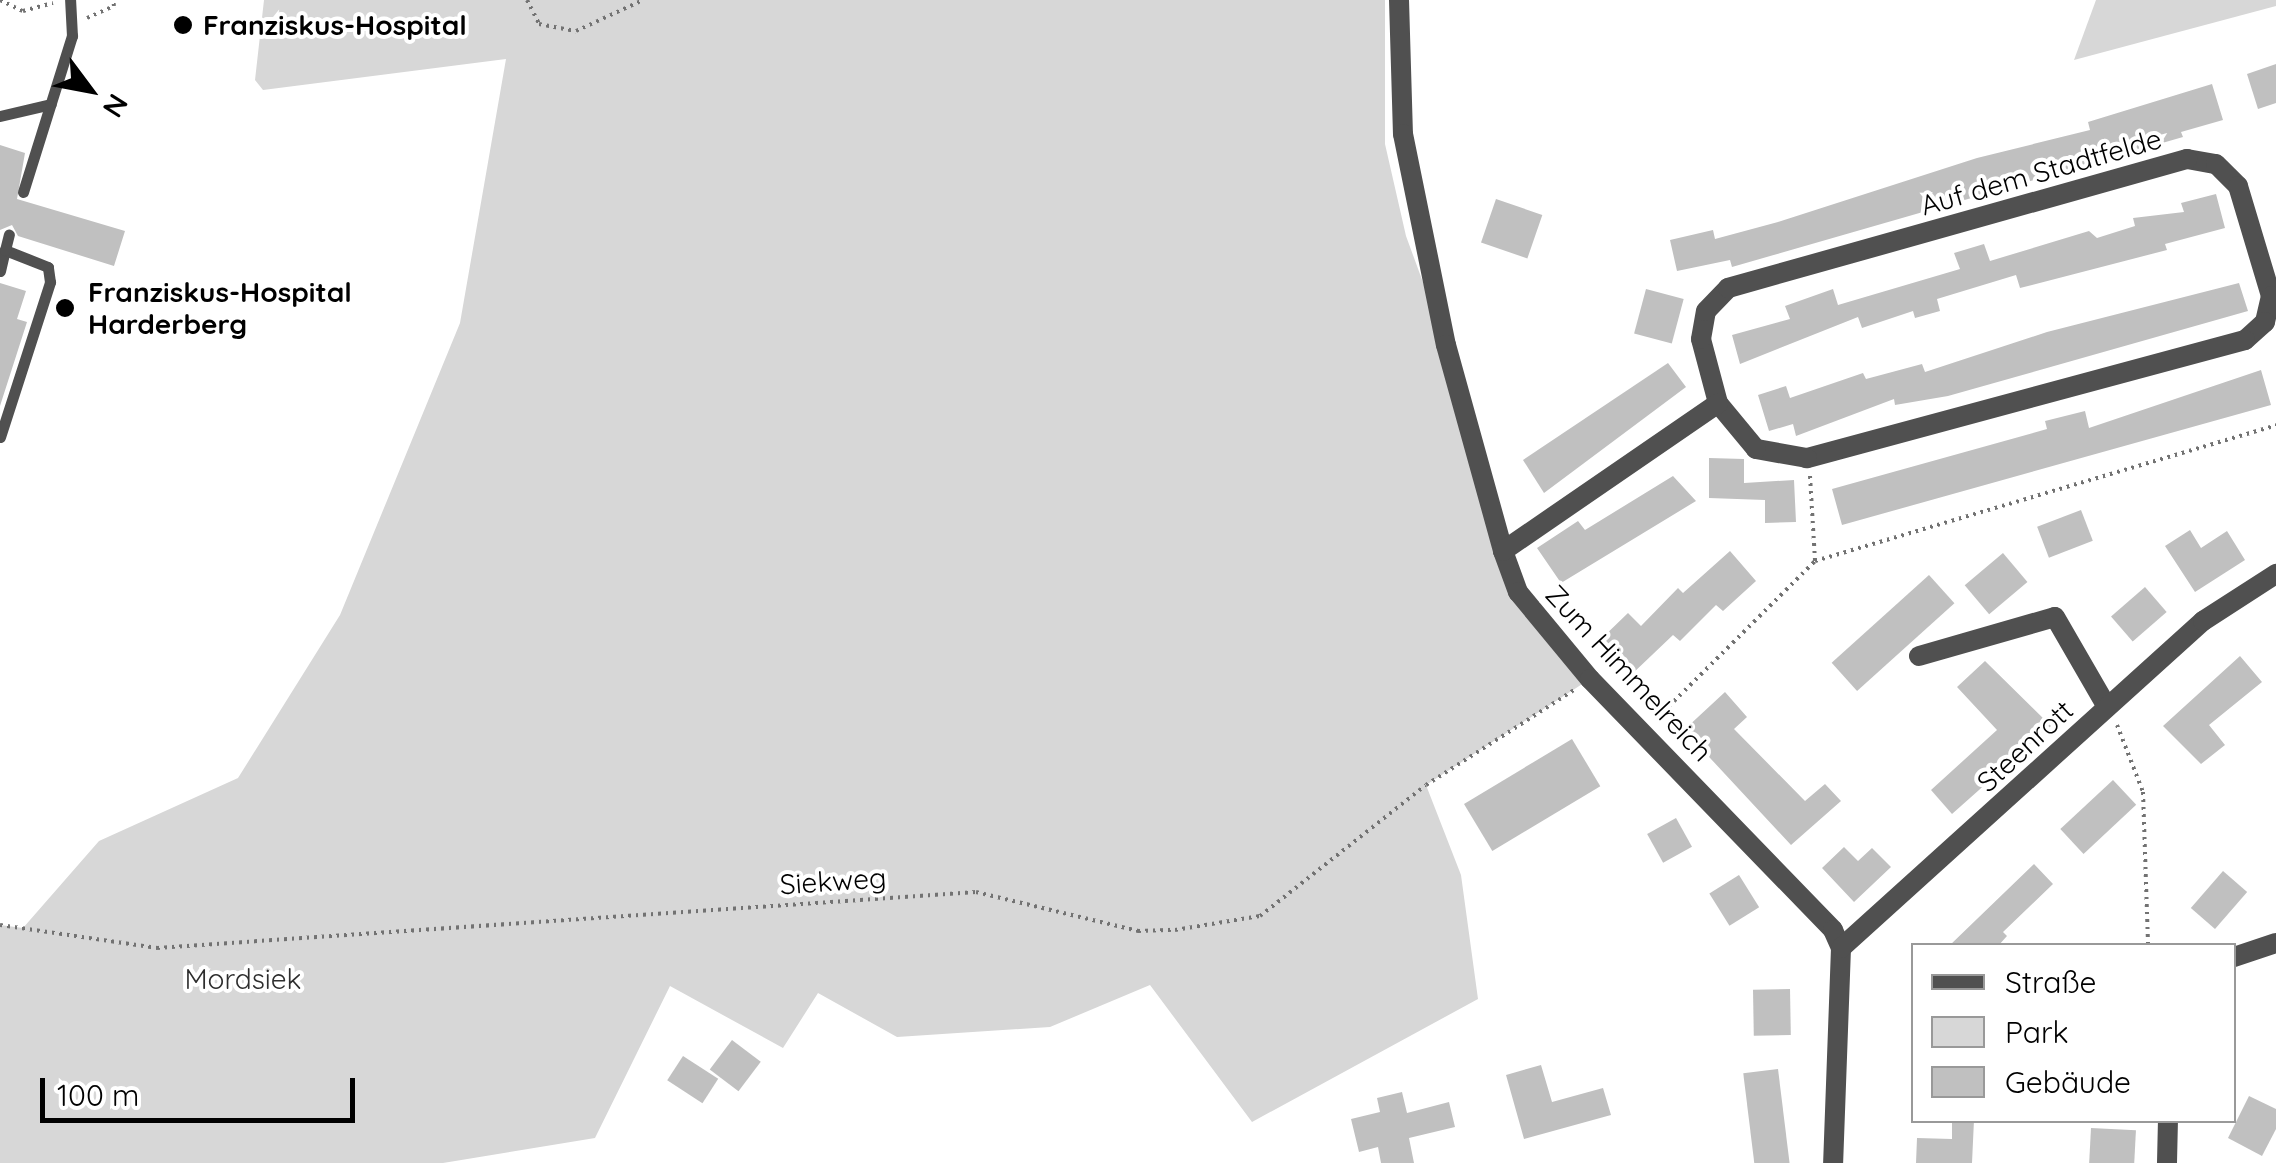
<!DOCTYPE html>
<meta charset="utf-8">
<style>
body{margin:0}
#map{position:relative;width:2276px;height:1163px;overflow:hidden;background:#fff;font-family:Quicksand,sans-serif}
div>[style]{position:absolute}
.green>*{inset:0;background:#d7d7d7}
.building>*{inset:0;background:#c0c0c0;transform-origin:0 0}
.path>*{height:4px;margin-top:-2px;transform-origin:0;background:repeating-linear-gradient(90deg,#727272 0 2.5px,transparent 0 7.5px)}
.lane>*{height:11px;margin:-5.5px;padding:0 5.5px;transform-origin:5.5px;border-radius:5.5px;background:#505050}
.street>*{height:20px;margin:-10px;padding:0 10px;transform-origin:10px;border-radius:10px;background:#505050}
.dots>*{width:28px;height:28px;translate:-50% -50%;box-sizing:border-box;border:5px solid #fff;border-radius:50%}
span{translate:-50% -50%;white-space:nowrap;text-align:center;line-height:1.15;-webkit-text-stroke:8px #fff;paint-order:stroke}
.poi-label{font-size:28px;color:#000;font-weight:700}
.left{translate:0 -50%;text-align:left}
.street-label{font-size:28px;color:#000}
.park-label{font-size:28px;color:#2e2e2e}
.legend{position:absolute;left:1911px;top:943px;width:325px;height:180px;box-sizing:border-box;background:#fff;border:2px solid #999;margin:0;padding:12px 18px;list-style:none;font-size:30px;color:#000}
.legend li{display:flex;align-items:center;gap:20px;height:50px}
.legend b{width:50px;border:2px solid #999}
.north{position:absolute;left:40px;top:40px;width:100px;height:100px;-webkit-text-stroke:8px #fff;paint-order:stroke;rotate:122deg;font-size:28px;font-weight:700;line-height:40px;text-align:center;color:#000}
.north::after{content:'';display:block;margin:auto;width:35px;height:45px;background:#000;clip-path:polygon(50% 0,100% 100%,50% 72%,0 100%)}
.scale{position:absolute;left:40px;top:1078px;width:315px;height:45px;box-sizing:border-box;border:5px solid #000;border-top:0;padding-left:12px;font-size:30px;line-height:35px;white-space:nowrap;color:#000;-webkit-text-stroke:8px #fff;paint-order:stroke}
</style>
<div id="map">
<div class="green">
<i style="clip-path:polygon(264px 0,1385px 0,1385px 144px,1406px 236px,1446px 345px,1518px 592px,1590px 679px,1426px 785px,1461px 875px,1478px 999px,1252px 1122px,1150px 985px,1050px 1027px,897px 1037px,818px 993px,783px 1048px,670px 986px,595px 1138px,443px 1163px,0 1163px,0 925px,23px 928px,99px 841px,238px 778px,340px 615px,460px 323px,506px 59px,263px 90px,255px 80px)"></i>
<i style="clip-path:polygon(2096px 0,2276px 0,2276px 6px,2074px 60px)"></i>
</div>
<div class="building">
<i style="clip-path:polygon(2276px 64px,2276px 103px,2258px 109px,2247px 74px)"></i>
<i style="clip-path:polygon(2212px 84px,2223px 120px,2181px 132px,2183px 137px,1732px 267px,1730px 260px,1677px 271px,1670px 240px,1713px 230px,1715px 239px,1778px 222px,1977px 158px,2090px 130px,2088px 122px)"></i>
<i style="clip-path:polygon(0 145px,25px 153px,17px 199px,125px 231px,114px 266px,18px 236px,12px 225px,0 230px)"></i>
<i style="clip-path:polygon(2216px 194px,2225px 228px,2165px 244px,2167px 250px,2020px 288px,2016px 275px,1937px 299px,1940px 311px,1915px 318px,1913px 311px,1862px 328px,1858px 317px,1740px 364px,1732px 335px,1790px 319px,1785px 306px,1833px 289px,1838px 305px,1960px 269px,1954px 253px,1984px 244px,1990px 261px,2089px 231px,2097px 238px,2135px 226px,2133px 218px,2184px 212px,2181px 203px)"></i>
<i style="left:1496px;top:199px;width:49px;height:46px;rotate:19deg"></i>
<i style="clip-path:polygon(0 283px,26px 291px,17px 319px,27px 322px,0 406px)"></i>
<i style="clip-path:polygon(2239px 283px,2248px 311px,1948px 396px,1895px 405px,1894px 399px,1796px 436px,1793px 424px,1769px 431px,1758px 395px,1786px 386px,1790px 398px,1863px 373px,1866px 379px,1922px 364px,1925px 372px,2047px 332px)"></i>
<i style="left:1646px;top:289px;width:39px;height:46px;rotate:15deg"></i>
<i style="clip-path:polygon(1668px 363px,1686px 387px,1544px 493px,1523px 460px)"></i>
<i style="clip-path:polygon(2261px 370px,2271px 405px,1842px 525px,1832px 489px,2047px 429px,2045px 421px,2085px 411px,2089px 428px)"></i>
<i style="clip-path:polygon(1709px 458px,1744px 459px,1744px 483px,1794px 480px,1796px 522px,1765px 523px,1765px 500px,1709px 498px)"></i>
<i style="clip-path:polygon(1673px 476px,1696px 501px,1561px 583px,1537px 548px,1578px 521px,1585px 530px)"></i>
<i style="left:2081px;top:510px;width:33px;height:47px;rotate:69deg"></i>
<i style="clip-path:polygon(2190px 530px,2201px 548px,2227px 531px,2245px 560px,2195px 592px,2165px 546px)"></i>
<i style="clip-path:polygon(1730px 551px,1756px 581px,1723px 611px,1716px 605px,1680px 641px,1673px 635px,1631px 675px,1599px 641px,1628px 613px,1641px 626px,1678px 588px,1683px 593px)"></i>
<i style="left:2003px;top:553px;width:38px;height:50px;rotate:50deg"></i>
<i style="left:1929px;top:575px;width:38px;height:131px;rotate:48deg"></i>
<i style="left:2145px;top:587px;width:33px;height:45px;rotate:49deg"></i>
<i style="clip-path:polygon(2240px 656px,2262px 682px,2209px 725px,2225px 745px,2201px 764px,2163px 726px)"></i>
<i style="clip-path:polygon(1985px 661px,2051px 726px,1952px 814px,1931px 790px,1997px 730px,1957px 687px)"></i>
<i style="clip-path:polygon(1725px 692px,1747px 717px,1734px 729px,1805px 801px,1825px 784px,1841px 801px,1791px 845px,1684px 730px)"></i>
<i style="left:1572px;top:739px;width:55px;height:126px;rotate:59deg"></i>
<i style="left:2113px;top:780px;width:34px;height:72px;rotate:47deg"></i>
<i style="left:1676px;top:818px;width:33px;height:33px;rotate:61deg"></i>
<i style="clip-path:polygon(1844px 847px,1858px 861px,1872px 848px,1891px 867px,1854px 902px,1822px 868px)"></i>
<i style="clip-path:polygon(2034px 864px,2053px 884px,2003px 932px,2007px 936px,1998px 946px,1949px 946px)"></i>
<i style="left:2223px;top:871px;width:32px;height:49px;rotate:41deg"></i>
<i style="left:1739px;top:875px;width:38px;height:35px;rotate:58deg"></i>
<i style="left:1790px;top:989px;width:46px;height:37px;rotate:89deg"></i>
<i style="left:732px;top:1040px;width:36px;height:37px;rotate:37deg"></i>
<i style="left:683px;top:1056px;width:42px;height:29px;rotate:33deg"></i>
<i style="clip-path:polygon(1541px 1065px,1552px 1102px,1603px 1088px,1611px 1115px,1524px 1139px,1506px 1075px)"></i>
<i style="left:1778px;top:1069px;width:95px;height:35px;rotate:83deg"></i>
<i style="clip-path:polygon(1402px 1092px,1407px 1113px,1449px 1102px,1455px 1127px,1409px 1138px,1414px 1163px,1381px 1163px,1378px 1147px,1359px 1152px,1351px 1119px,1380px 1112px,1377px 1098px)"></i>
<i style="clip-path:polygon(2249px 1096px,2276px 1109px,2276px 1129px,2262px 1156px,2228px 1138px)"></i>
<i style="clip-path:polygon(1952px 1120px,1974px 1120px,1972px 1163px,1916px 1163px,1917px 1138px,1952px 1139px)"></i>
<i style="left:2091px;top:1128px;width:45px;height:35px;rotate:3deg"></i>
</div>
<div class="path">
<i style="left:0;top:0;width:25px;rotate:26deg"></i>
<i style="left:23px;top:11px;width:31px;rotate:-15deg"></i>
<i style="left:527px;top:0;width:27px;rotate:63deg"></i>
<i style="left:539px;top:24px;width:38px;rotate:11deg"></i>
<i style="left:576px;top:31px;width:74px;rotate:-24.8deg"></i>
<i style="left:87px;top:18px;width:30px;rotate:-24deg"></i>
<i style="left:114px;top:6px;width:6px;rotate:-99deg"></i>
<i style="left:1810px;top:476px;width:85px;rotate:86.6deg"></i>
<i style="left:1658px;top:717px;width:221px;rotate:-44.8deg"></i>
<i style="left:1815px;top:561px;width:481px;rotate:-16.4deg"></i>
<i style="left:2117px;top:725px;width:72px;rotate:68.8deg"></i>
<i style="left:2143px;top:792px;width:154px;rotate:88.1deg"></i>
<i style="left:0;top:925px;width:159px;rotate:8.3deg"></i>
<i style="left:157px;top:948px;width:821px;rotate:-3.91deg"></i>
<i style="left:976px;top:892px;width:167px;rotate:13.5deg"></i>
<i style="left:1138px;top:931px;width:37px;rotate:-2deg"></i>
<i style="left:1175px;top:930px;width:86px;rotate:-9.4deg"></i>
<i style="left:1260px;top:916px;width:211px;rotate:-38.3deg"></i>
<i style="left:1426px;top:785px;width:176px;rotate:-32.7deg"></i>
</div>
<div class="lane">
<i style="left:0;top:116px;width:52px;rotate:-13.2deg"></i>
<i style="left:23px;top:192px;width:164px;rotate:-72.6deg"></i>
<i style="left:72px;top:36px;width:36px;rotate:-93deg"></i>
<i style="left:0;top:271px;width:22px;rotate:-77deg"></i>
<i style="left:0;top:437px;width:163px;rotate:-72.1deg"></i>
<i style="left:50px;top:282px;width:15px;rotate:-98deg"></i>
<i style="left:48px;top:267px;width:46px;rotate:-158.4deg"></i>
<i style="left:5px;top:250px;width:16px;rotate:-76deg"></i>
</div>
<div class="street">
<i style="left:1399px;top:0;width:134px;rotate:88.3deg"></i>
<i style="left:1403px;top:134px;width:215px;rotate:78.5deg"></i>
<i style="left:1446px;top:345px;width:214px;rotate:74.5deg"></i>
<i style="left:1503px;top:551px;width:44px;rotate:69.9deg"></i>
<i style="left:1518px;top:592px;width:113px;rotate:50.4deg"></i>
<i style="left:1590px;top:679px;width:349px;rotate:45.9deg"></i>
<i style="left:1833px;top:930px;width:20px;rotate:66deg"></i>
<i style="left:1841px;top:948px;width:215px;rotate:92.1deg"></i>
<i style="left:2187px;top:159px;width:29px;rotate:10deg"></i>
<i style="left:2216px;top:164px;width:31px;rotate:45deg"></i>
<i style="left:2238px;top:186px;width:115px;rotate:73.3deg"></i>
<i style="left:2271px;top:296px;width:27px;rotate:103deg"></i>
<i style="left:2265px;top:322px;width:27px;rotate:138deg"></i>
<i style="left:2245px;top:340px;width:454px;rotate:164.9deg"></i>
<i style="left:1807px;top:458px;width:52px;rotate:-170deg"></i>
<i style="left:1756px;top:449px;width:60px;rotate:-129.6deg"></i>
<i style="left:1718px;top:403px;width:66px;rotate:-104.9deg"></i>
<i style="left:1701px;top:339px;width:28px;rotate:-80deg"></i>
<i style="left:1706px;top:311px;width:32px;rotate:-46deg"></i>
<i style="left:1728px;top:288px;width:477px;rotate:-15.7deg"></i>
<i style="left:1503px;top:551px;width:261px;rotate:-34.5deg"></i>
<i style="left:1919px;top:656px;width:141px;rotate:-16deg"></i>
<i style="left:2055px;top:617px;width:104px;rotate:60deg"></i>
<i style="left:1841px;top:948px;width:488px;rotate:-42.1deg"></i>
<i style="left:2203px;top:621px;width:87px;rotate:-32.8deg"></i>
<i style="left:2234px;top:957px;width:44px;rotate:-18.4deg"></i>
<i style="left:2167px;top:1163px;width:43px;rotate:-88.7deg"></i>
</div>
<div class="dots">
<i style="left:183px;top:25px;background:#000"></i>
<i style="left:65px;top:308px;background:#000"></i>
</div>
<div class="poi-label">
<span class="left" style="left:203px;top:25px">Franziskus-Hospital</span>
<span class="left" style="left:88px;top:308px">Franziskus-Hospital<br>Harderberg</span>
</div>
<div class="street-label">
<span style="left:2041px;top:172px;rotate:-16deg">Auf dem Stadtfelde</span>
<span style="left:1629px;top:673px;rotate:47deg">Zum Himmelreich</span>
<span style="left:2025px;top:746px;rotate:-43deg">Steenrott</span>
<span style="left:833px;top:881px;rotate:-4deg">Siekweg</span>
</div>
<div class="park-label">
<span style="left:243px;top:979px">Mordsiek</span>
</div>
<ul class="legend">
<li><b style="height:12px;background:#505050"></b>Straße</li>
<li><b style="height:28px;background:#d7d7d7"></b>Park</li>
<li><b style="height:28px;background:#c0c0c0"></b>Gebäude</li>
</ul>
<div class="north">N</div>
<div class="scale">100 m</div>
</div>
